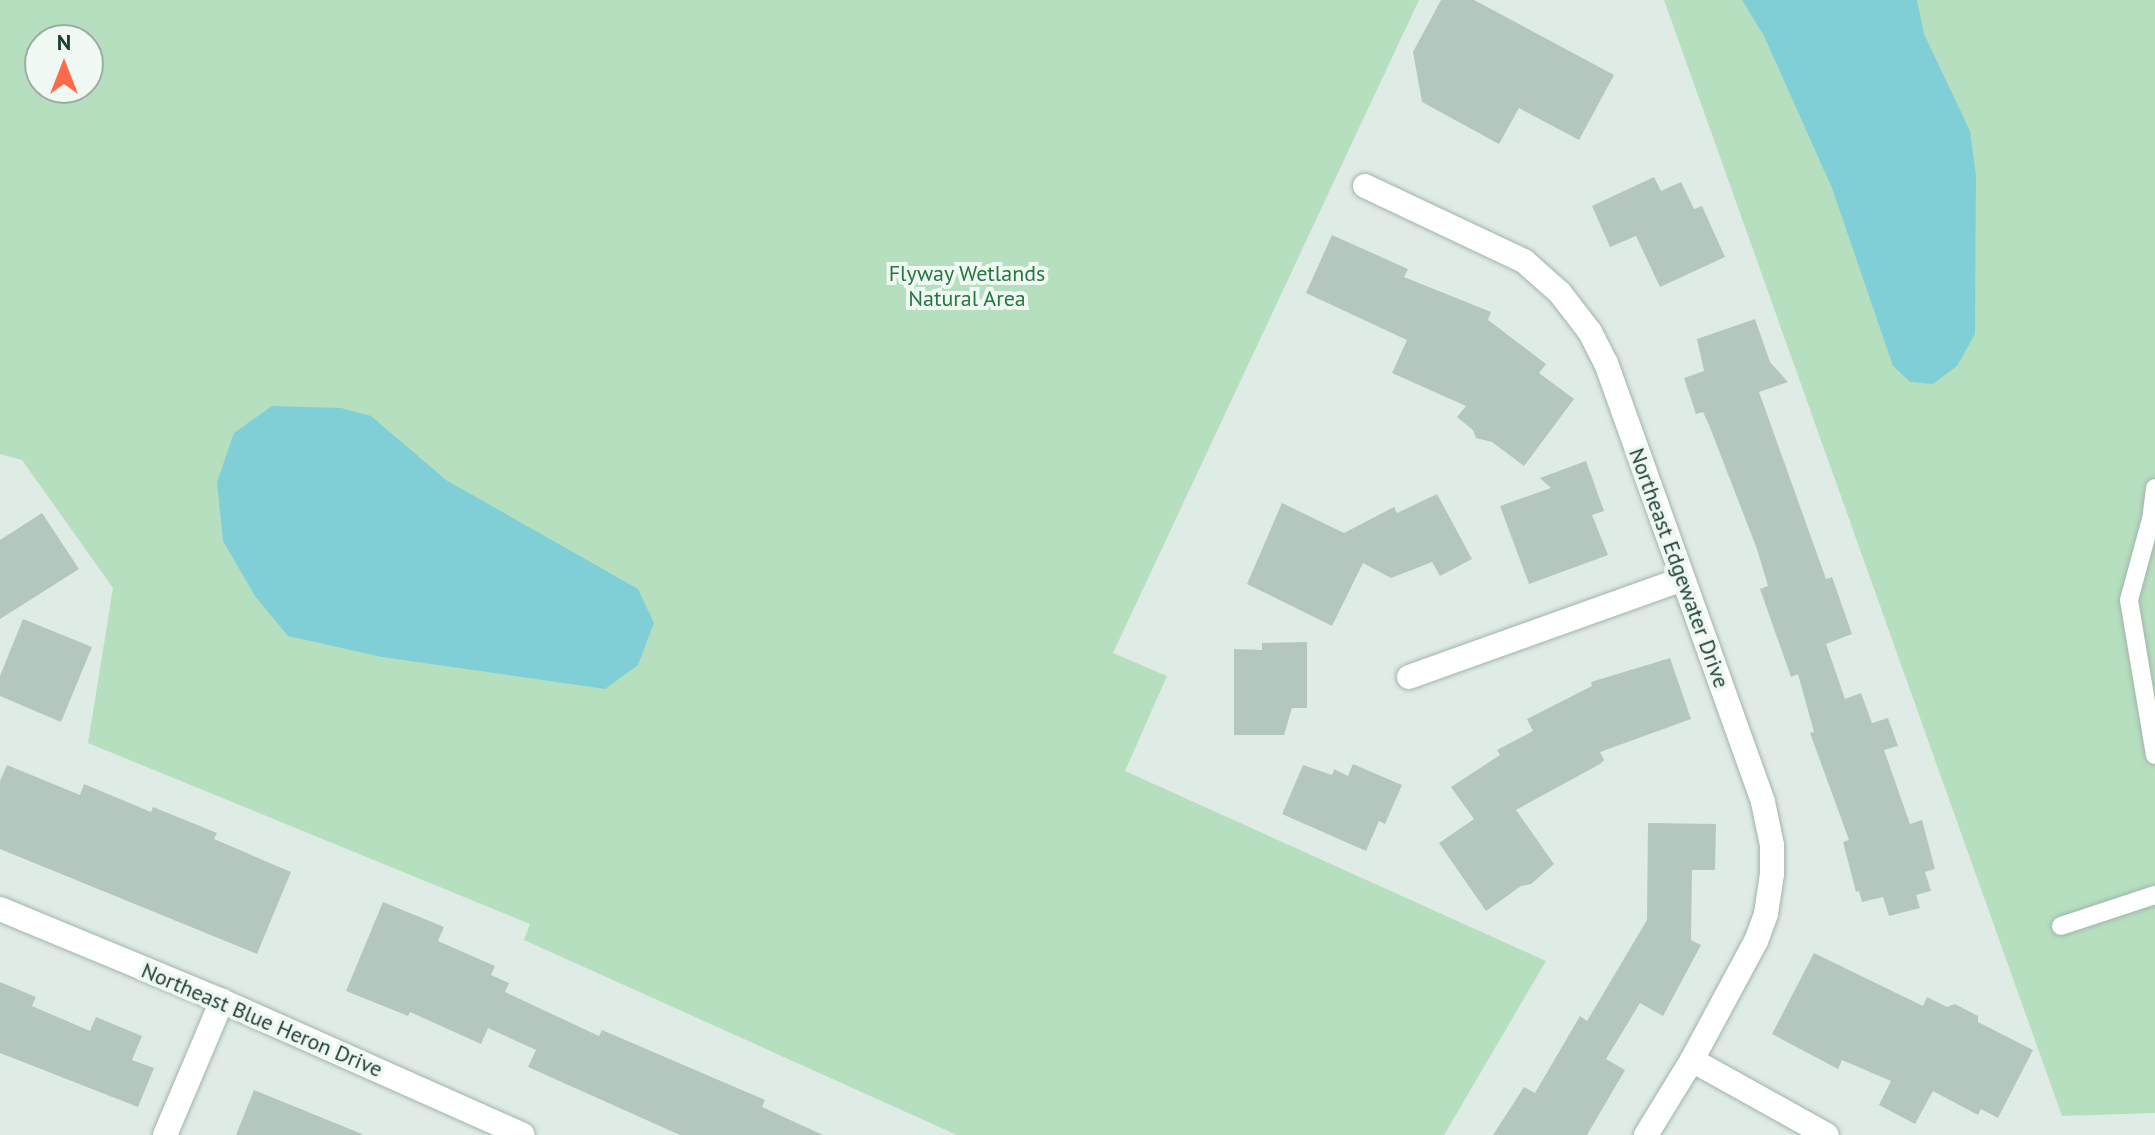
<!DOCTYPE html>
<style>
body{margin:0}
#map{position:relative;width:2155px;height:1135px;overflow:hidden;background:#dfece5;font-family:"PT Sans",sans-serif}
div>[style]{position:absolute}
.green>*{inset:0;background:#b5dfbe}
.water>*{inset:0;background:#81cfd6}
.building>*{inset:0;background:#b4c7be}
.roads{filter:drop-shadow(0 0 2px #a1b4ac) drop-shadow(0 0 2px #a1b4ac)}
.service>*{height:18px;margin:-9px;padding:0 9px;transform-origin:9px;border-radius:9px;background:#fff}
.minor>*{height:24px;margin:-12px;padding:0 12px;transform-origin:12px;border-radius:12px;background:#fff}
span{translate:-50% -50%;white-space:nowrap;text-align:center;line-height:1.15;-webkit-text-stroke:8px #f0f8f3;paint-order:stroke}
.park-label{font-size:22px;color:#25773f}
.street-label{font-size:22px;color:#1e3d33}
.north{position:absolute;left:24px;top:24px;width:80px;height:80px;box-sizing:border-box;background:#f0f8f3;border:2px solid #9cada6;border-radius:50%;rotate:0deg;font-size:22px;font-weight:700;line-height:32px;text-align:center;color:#1e3d33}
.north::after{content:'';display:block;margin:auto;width:28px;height:36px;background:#fe6a4a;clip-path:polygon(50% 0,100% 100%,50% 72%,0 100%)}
</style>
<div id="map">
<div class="green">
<i style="clip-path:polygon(evenodd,0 0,1419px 0,1113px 653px,1167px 676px,1125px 771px,1546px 961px,1444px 1135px,957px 1135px,524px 940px,530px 924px,88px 743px,113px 588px,22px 460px,0 454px,0 0,40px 40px,88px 40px,88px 88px,40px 88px,40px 40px)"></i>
<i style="clip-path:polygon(1664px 0,2155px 0,2155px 1113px,2062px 1116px)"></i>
</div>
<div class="water">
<i style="clip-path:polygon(1742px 0,1917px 0,1924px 34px,1970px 131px,1976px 175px,1975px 334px,1957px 366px,1933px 384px,1910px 382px,1893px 366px,1832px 188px,1764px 36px)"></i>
<i style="clip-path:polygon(272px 406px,341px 408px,371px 416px,446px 480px,638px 589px,654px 623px,638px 665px,605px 689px,382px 657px,288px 636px,255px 596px,223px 541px,217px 482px,234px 433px)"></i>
</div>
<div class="building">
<i style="clip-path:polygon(1441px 0,1474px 0,1614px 75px,1579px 140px,1519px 108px,1499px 144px,1422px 102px,1413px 52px)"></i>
<i style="clip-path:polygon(1654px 177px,1661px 191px,1681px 182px,1694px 209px,1702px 206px,1725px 257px,1660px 287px,1636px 236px,1610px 247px,1592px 206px)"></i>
<i style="clip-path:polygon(1332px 235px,1408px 269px,1404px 277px,1491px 312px,1488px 320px,1546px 364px,1539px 373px,1574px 399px,1524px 466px,1492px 442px,1476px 438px,1473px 430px,1457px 417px,1466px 406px,1392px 373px,1407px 340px,1306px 293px)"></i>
<i style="clip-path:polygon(1755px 319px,1770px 362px,1788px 382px,1759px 392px,1826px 579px,1832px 577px,1852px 634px,1826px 644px,1845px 699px,1861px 693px,1872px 723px,1888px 718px,1898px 746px,1884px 750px,1910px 824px,1922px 820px,1935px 869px,1925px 872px,1931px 891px,1916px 895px,1920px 908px,1889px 916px,1883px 897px,1862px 902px,1859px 891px,1856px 892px,1843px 842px,1849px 840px,1810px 733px,1814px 732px,1798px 674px,1791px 677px,1760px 589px,1768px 586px,1757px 549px,1709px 425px,1703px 412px,1696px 414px,1684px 378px,1704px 371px,1697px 339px)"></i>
<i style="clip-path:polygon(1586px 461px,1604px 511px,1592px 515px,1608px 555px,1529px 584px,1500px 506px,1551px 488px,1540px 478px)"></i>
<i style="clip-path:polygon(1437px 494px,1472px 559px,1440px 576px,1432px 562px,1391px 578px,1363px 563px,1332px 626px,1247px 584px,1282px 503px,1344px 533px,1394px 507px,1397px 513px)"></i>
<i style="clip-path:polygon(42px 513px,79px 569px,0 619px,0 540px)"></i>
<i style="clip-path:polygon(23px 619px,92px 647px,61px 722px,0 696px,0 676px)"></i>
<i style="clip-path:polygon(1307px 642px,1307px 708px,1292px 708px,1284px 735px,1234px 735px,1234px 649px,1262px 650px,1262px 643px)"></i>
<i style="clip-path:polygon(1670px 658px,1691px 719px,1600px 752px,1604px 760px,1600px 764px,1516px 810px,1554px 864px,1531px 884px,1521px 886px,1486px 911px,1439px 843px,1474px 819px,1451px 787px,1500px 755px,1497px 750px,1533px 731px,1527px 719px,1592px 686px,1591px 682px)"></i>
<i style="clip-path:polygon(1353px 764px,1402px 785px,1385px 824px,1379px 821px,1366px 851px,1282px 814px,1303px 765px,1332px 775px,1334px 769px,1348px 776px)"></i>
<i style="clip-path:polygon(7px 765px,80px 795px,84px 784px,151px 812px,153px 807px,217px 833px,214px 839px,291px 872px,257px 954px,0 849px,0 781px)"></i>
<i style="clip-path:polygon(1648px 823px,1716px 824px,1715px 870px,1692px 870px,1691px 940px,1701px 945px,1663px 1016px,1640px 1003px,1606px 1059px,1625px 1070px,1587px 1135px,1493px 1135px,1524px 1087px,1535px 1093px,1580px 1016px,1587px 1021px,1647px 920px)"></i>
<i style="clip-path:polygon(383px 902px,444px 927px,438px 941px,495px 966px,491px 975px,509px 983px,505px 992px,599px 1036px,602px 1030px,765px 1100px,762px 1107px,823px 1135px,680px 1135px,528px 1067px,536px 1050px,488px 1028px,481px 1044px,410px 1012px,408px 1016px,346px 991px)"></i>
<i style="clip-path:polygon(1814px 953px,1923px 1006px,1927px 997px,1947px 1007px,1955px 1004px,1978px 1016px,1978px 1022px,2033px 1050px,1998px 1118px,1981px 1109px,1978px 1115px,1933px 1091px,1915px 1124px,1879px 1105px,1891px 1081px,1842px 1060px,1838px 1069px,1772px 1034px)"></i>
<i style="clip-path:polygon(0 982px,36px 997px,32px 1006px,90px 1031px,96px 1017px,142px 1036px,132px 1060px,154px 1068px,138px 1107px,0 1053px)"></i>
<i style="clip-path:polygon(254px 1090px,362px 1134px,362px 1135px,236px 1135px)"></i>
</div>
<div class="roads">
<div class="service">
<i style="left:2155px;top:488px;width:31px;rotate:97deg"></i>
<i style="left:2151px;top:519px;width:84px;rotate:105.2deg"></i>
<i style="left:2129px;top:600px;width:157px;rotate:80.5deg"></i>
<i style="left:2061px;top:926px;width:99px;rotate:-18.3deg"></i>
</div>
<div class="minor">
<i style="left:1365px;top:186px;width:176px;rotate:25.3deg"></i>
<i style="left:1524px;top:261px;width:48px;rotate:41.6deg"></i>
<i style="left:1560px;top:293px;width:49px;rotate:52.4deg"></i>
<i style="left:1590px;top:332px;width:35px;rotate:63deg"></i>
<i style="left:1606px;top:363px;width:466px;rotate:70.3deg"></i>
<i style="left:1763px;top:802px;width:44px;rotate:78.2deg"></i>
<i style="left:1772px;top:845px;width:29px;rotate:90deg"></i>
<i style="left:1772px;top:874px;width:40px;rotate:98.5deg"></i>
<i style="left:1766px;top:914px;width:29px;rotate:110deg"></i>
<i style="left:1756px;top:941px;width:135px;rotate:118.3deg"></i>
<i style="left:1692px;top:1060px;width:88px;rotate:121.5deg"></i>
<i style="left:1409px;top:677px;width:290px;rotate:-19.7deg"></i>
<i style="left:0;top:909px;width:240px;rotate:22.5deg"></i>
<i style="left:222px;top:1001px;width:329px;rotate:24deg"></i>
<i style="left:1692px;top:1060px;width:154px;rotate:29.1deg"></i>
<i style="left:165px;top:1135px;width:146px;rotate:-67deg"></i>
</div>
</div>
<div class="park-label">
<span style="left:967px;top:286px">Flyway Wetlands<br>Natural Area</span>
</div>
<div class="street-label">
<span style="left:1679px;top:568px;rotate:70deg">Northeast Edgewater Drive</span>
<span style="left:262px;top:1020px;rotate:23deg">Northeast Blue Heron Drive</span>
</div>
<div class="north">N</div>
</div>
